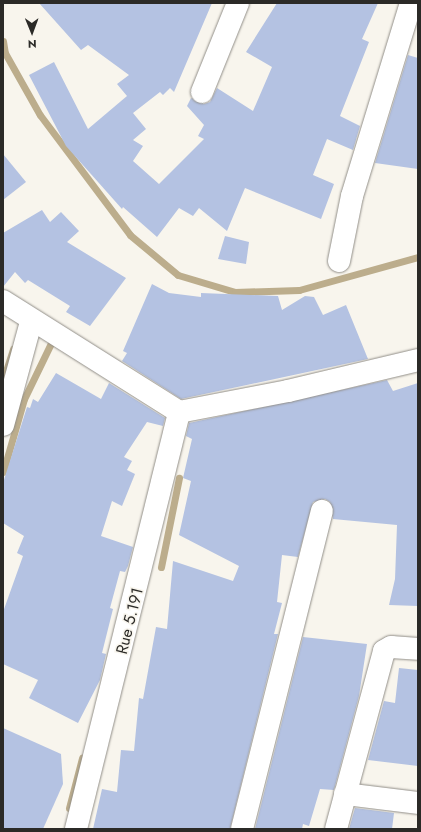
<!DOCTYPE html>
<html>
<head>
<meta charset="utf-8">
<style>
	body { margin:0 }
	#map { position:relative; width:421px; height:832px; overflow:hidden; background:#f8f5ed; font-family:Jost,sans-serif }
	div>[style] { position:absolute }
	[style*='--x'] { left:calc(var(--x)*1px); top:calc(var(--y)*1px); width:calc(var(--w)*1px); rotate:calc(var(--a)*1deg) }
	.stream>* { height:7px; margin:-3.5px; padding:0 3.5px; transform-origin:3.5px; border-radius:3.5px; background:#bcad8c }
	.building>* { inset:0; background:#b4c2e2 }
	.roads { filter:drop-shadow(0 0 1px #918e88) drop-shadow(0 0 1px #918e88) }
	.street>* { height:22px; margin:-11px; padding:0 11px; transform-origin:11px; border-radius:11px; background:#fff }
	span { translate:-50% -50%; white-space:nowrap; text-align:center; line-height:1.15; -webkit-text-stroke:3px #f8f5ed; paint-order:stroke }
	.street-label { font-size:16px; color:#2b2a27 }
	.frame { position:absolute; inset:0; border:4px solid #2b2a27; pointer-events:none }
	.north { position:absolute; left:12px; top:12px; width:40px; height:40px; -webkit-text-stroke:3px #f8f5ed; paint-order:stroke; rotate:179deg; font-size:11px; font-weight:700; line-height:16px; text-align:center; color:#2b2a27 }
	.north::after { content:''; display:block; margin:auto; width:14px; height:18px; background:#2b2a27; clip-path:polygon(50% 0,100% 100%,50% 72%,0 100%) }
</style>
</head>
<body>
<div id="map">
	<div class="stream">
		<div style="--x:3;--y:41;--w:12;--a:81"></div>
		<div style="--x:5;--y:53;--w:71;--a:60.6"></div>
		<div style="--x:40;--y:115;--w:150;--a:53.1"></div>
		<div style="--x:130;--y:235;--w:62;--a:39.8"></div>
		<div style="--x:178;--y:275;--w:59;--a:16.6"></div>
		<div style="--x:235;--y:292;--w:64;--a:-1.8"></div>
		<div style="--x:299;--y:290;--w:123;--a:-15.5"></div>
		<div style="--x:3;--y:380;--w:33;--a:-72"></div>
		<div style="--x:3;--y:472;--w:76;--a:-74"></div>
		<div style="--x:24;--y:399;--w:69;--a:-64.2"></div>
		<div style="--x:161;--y:567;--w:91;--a:-78.6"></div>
		<div style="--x:69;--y:808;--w:52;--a:-75.4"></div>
	</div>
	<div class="building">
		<div style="clip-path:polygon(39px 3px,212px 3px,174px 92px,170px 88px,163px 95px,160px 92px,133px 113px,146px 129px,133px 140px,143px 146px,133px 161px,159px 184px,204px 139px,198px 136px,204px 125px,187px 106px,191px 98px,204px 104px,210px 102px,217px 88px,253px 111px,272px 67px,246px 52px,277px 3px,378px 3px,362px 39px,369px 42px,340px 116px,360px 126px,353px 150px,327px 139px,313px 175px,334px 184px,321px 219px,245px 188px,227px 231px,199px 208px,193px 216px,179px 208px,157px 237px,123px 207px,122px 209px,66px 146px,29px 75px,54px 62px,88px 129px,127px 96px,117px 84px,129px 75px,88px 45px,81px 50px)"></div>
		<div style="clip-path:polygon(408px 55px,418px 58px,418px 169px,375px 163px)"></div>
		<div style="clip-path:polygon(3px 154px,26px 182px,3px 200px)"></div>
		<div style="clip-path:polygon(42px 210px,50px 222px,61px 212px,79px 231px,67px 242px,126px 278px,90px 326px,66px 312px,70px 306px,28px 280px,25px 283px,15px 272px,3px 287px,3px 233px)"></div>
		<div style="clip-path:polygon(225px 236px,249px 242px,246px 264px,218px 259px)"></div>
		<div style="clip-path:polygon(152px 284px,169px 293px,201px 297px,201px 293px,278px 296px,282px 310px,305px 296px,314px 297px,323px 315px,346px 305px,368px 359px,181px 399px,122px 361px,127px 353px,123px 351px)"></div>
		<div style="clip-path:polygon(56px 373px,101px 399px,109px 383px,165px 418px,163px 426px,147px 422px,124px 457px,132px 461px,127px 470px,135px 474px,122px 506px,112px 501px,101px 536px,133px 547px,128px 566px,125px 572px,120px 571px,110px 608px,113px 609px,102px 653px,106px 654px,100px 680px,78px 723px,29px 698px,38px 680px,3px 664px,3px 612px,23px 556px,17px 553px,24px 536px,3px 523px,3px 483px,27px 407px,30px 408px,33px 399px,38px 402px)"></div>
		<div style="clip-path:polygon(387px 380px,393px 391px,418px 383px,418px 606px,389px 605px,395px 579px,397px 525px,333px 519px,330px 502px,325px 499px,313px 502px,298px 557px,282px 555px,277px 602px,282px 603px,274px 634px,278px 634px,230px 829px,93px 829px,102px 789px,117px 792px,121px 750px,134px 751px,139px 698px,143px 699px,156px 627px,167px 629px,173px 561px,233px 581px,239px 566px,179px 535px,191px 481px,183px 478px,192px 439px,186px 436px,189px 423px)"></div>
		<div style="clip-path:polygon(303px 637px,367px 644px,359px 696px,334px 790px,320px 789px,309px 826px,303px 824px,302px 829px,255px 829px)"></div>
		<div style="clip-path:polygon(399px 668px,418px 670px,418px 766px,368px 760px,384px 701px,395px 703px)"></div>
		<div style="clip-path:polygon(3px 728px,61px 754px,63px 784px,43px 829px,3px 829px)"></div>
		<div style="clip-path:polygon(355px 808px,394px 813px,392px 829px,349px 829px)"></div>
	</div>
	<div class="roads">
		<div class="street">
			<div style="--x:202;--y:92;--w:96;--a:-68"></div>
			<div style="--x:339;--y:261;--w:66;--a:-78.7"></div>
			<div style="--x:352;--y:196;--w:202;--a:-73"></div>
			<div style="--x:3;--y:301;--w:208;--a:32.2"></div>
			<div style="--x:179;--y:412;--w:111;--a:-10.9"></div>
			<div style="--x:288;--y:391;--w:134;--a:-13.4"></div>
			<div style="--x:3;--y:425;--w:107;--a:-74.8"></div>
			<div style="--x:345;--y:794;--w:74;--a:7"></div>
			<div style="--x:76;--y:829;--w:430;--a:-76.1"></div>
			<div style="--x:242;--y:829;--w:328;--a:-75.9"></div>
			<div style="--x:336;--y:829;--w:184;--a:-74.9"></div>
			<div style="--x:384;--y:651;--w:8;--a:-30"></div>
			<div style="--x:391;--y:647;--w:27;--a:4"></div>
		</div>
	</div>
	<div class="street-label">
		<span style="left:130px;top:621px;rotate:-76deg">Rue 5.191</span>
	</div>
	<div class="frame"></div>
	<div class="north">N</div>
</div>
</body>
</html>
